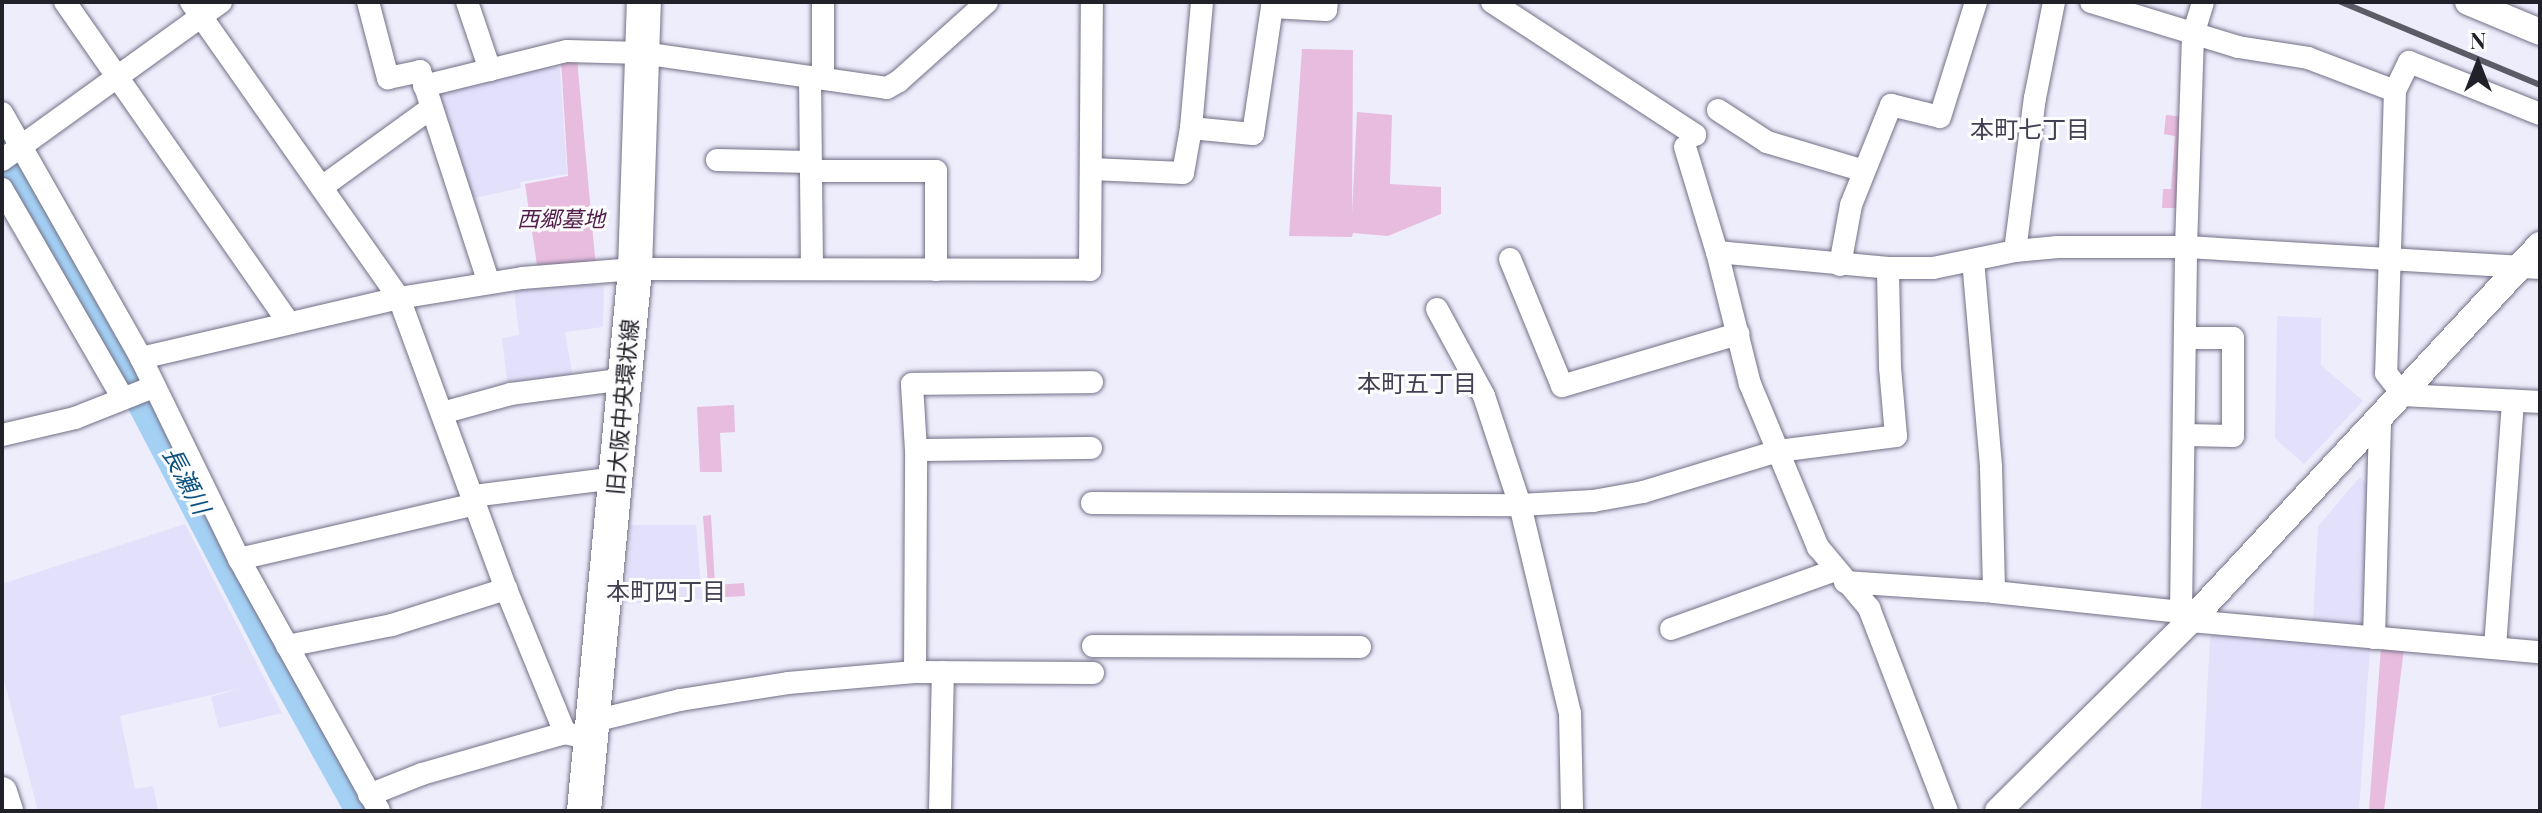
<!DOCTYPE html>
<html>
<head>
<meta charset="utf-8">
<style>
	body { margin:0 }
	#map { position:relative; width:2542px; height:813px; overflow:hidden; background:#eeedfc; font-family:"Playfair Display","Noto Sans JP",serif }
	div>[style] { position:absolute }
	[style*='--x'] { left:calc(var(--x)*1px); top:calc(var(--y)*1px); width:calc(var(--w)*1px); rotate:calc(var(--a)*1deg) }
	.built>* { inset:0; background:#e2e0fa }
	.green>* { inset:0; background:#e8bcde }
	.river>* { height:38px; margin:-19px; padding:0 19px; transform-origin:19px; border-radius:19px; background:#a4d0f4 }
	.roads { filter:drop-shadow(0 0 2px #727086) drop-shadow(0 0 2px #727086) }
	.minor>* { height:22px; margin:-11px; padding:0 11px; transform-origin:11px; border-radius:11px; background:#fff }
	.tertiary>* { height:26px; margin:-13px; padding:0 13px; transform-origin:13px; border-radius:13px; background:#fff }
	.secondary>* { height:30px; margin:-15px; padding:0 15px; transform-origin:15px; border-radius:15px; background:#fff }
	.primary>* { height:34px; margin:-17px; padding:0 17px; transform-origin:17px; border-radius:17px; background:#fff }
	.rail>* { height:6px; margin:-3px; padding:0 3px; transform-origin:3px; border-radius:3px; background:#5c5c66 }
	span { translate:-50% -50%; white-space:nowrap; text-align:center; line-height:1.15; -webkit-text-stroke:6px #fcfcfc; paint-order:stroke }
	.park-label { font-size:22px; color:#531e4b; font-style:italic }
	.street-label { font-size:22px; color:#212129 }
	.neighbourhood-label { font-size:24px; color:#424053 }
	.water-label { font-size:24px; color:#0b5280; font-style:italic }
	.frame { position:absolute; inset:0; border:4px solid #212129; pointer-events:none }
	.north { position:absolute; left:2438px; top:24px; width:80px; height:80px; -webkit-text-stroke:6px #fcfcfc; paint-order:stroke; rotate:0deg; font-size:22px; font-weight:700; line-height:32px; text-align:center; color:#212129 }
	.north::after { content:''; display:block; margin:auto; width:28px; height:36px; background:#212129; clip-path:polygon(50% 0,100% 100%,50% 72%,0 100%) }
</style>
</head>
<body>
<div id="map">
	<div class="built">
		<div style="clip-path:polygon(550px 67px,560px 69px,567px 174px,520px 182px,521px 188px,470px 199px,434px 101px,441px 90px)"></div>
		<div style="clip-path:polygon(581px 283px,604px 286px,603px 327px,565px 332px,573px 378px,508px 389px,502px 338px,519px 335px,514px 290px)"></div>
		<div style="clip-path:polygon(2277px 316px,2321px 318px,2321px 365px,2363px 401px,2304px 464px,2275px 438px)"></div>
		<div style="clip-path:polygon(2360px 477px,2373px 489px,2370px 618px,2361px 627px,2313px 622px,2318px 526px)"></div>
		<div style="clip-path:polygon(185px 524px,282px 713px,219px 728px,211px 697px,241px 688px,120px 716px,135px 789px,153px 786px,158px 811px,38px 811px,2px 672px,2px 584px)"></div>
		<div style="clip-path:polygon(631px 525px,696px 525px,702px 599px,625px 604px)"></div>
		<div style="clip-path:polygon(2220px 626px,2370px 645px,2359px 811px,2201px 811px,2210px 638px)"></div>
	</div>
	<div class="green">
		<div style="clip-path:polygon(1302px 49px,1353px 50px,1352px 214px,1357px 112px,1392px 115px,1390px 184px,1441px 187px,1441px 214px,1388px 236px,1353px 233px,1352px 237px,1289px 236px)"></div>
		<div style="clip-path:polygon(561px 59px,577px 59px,596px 268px,538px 272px,525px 184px,568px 176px)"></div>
		<div style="clip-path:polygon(2166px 115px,2184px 117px,2179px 208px,2162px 208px,2163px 189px,2171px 189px,2175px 136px,2164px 134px)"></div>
		<div style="clip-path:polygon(734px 405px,735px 432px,720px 433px,722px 472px,700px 472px,697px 407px)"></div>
		<div style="clip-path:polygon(711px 515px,715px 585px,744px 583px,745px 596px,709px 598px,703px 516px)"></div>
		<div style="clip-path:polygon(2381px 647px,2404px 648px,2384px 811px,2369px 811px)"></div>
	</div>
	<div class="river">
		<div style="--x:2;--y:154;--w:268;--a:59.7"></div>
		<div style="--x:137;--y:385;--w:321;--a:62.3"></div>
		<div style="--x:286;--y:669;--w:162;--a:60.9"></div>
	</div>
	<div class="roads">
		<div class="minor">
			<div style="--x:65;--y:2;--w:390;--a:55.1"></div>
			<div style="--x:191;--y:2;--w:362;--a:54.9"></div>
			<div style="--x:399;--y:298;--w:310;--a:69.8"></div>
			<div style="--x:506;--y:589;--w:156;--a:67.7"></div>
			<div style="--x:565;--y:733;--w:28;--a:13"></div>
			<div style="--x:368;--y:2;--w:79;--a:75.3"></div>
			<div style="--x:388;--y:78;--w:33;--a:-12"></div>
			<div style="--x:420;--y:71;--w:223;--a:72"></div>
			<div style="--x:467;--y:2;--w:72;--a:71.3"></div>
			<div style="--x:1492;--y:2;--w:243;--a:33.2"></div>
			<div style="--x:2091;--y:2;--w:154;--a:17"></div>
			<div style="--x:2238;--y:47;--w:71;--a:8.9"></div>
			<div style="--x:2308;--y:58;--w:93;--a:20.8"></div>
			<div style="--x:810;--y:77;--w:192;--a:89.4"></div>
			<div style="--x:823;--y:78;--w:76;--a:-90"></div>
			<div style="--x:424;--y:86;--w:147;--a:-13.8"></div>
			<div style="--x:567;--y:51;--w:75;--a:1.5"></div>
			<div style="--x:642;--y:53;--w:247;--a:8.1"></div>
			<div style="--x:887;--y:88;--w:14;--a:-30"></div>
			<div style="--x:899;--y:81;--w:118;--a:-41.9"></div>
			<div style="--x:1718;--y:110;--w:59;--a:33.1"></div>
			<div style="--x:1767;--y:142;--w:101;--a:16.6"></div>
			<div style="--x:2;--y:113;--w:282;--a:60.4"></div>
			<div style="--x:141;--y:358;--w:224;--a:64"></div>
			<div style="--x:239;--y:559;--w:288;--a:60.9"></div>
			<div style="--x:2540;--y:114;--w:141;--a:-158.3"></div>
			<div style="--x:2409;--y:62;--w:32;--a:116"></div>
			<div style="--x:2395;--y:91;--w:282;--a:91.8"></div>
			<div style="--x:2386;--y:373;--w:28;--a:52"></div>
			<div style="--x:2403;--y:395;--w:137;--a:2.9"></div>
			<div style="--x:1191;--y:128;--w:62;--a:5.5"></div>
			<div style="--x:1253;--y:134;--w:128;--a:-81.5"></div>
			<div style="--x:1272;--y:7;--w:54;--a:3.2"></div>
			<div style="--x:1326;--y:10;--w:8;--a:-83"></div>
			<div style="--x:1685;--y:147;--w:110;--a:73.1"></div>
			<div style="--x:1717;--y:252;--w:136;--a:76"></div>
			<div style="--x:1750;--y:384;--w:177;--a:67.4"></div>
			<div style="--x:1818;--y:547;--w:80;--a:50.1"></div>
			<div style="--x:1869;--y:608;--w:217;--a:69"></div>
			<div style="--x:2;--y:160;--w:270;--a:-35.8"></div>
			<div style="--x:717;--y:160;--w:94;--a:1.2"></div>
			<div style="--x:1091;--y:169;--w:92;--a:2.5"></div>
			<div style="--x:1183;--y:173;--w:46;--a:-79.9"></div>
			<div style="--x:1191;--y:128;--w:126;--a:-85"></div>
			<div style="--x:811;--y:171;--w:125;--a:0"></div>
			<div style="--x:936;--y:171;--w:99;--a:90"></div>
			<div style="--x:322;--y:187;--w:135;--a:-35.9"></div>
			<div style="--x:2;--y:189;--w:242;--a:60"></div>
			<div style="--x:2015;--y:251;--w:154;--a:-82.6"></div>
			<div style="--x:2035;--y:98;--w:98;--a:-78.8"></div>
			<div style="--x:1717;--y:252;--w:172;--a:5.3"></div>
			<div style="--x:1888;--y:268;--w:45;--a:0"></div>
			<div style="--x:1933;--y:268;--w:84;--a:-11.7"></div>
			<div style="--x:2015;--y:251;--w:43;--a:-5.3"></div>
			<div style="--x:2058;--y:247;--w:128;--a:0"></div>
			<div style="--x:2186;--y:247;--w:355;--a:3.4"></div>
			<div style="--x:1510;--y:259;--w:137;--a:67.7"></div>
			<div style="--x:1562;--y:386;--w:184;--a:-16.5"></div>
			<div style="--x:1973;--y:260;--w:208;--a:85"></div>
			<div style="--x:1991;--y:467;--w:125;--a:88.6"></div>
			<div style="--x:1840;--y:265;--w:61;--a:-79.6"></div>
			<div style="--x:1851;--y:205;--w:108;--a:-68.2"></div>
			<div style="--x:1891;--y:105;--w:50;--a:13.8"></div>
			<div style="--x:1940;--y:117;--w:121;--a:-72.6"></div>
			<div style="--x:1437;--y:309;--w:99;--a:61.6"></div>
			<div style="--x:1484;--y:396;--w:115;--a:71.7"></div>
			<div style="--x:1520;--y:505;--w:214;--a:76.5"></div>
			<div style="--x:1570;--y:713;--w:98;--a:88.8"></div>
			<div style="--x:2185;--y:338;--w:48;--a:0"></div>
			<div style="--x:2233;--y:338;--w:98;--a:90"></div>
			<div style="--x:2233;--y:436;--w:48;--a:-178.8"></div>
			<div style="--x:141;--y:358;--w:265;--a:-13.1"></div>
			<div style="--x:399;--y:298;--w:125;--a:-9.2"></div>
			<div style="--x:522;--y:278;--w:113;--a:-4.6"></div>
			<div style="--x:635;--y:269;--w:455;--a:0.1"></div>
			<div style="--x:1090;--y:270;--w:268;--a:-89.6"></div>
			<div style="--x:442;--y:413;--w:72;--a:-15.4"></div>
			<div style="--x:511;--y:394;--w:115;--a:-7.5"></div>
			<div style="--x:2;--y:435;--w:75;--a:-13.1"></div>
			<div style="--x:75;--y:418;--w:84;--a:-21.7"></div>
			<div style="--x:916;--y:450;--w:175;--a:-0.7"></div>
			<div style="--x:473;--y:496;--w:144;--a:-7.2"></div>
			<div style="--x:1092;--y:503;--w:428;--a:0.3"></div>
			<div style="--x:1520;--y:505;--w:73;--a:-3.1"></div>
			<div style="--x:1593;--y:501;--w:51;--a:-10.2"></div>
			<div style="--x:1643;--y:492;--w:141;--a:-16.9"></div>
			<div style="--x:1778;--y:451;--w:119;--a:-7.2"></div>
			<div style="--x:1896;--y:436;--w:69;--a:-95"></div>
			<div style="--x:1890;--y:367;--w:99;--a:-91.2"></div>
			<div style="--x:239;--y:559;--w:243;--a:-13.1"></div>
			<div style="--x:1845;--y:582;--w:149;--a:3.8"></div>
			<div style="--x:1994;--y:592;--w:188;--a:6.1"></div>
			<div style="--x:2181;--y:612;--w:13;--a:45"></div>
			<div style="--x:2190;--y:621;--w:351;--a:5.1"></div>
			<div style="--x:2181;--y:612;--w:365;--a:-89.2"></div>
			<div style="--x:2186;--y:247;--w:212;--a:-88.1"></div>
			<div style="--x:2193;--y:35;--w:34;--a:-73"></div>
			<div style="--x:1671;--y:629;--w:175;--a:-19.7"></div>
			<div style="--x:2374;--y:638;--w:217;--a:-88.4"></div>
			<div style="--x:287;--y:646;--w:107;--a:-11.3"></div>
			<div style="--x:392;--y:625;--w:120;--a:-17.5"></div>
			<div style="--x:1093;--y:646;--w:267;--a:0.2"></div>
			<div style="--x:2495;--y:647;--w:247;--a:-85.8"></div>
			<div style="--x:915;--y:672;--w:222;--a:-89.7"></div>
			<div style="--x:916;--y:450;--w:66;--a:-93.5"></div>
			<div style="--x:912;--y:384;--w:180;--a:-0.6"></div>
			<div style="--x:594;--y:721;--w:89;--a:-13.7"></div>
			<div style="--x:680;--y:700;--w:109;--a:-8.9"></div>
			<div style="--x:788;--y:683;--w:127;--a:-5"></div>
			<div style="--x:915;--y:672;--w:178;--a:0.3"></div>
			<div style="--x:369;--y:795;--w:57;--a:-21.6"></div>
			<div style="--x:422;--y:774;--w:149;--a:-16"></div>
			<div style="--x:940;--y:811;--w:139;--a:-88.8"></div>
		</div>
		<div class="tertiary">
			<div style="--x:2468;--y:2;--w:78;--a:22.6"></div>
			<div style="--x:1998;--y:811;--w:270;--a:-44.7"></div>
			<div style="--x:2190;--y:621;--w:514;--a:-47.05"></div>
		</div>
		<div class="secondary">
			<div style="--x:2;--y:792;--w:20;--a:72"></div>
		</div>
		<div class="primary">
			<div style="--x:584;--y:811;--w:544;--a:-84.62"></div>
			<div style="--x:635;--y:269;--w:267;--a:-88.1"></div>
		</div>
	</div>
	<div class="rail">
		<div style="--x:2341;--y:2;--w:216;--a:22.6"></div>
	</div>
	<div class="park-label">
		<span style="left:561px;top:219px">西郷墓地</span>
	</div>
	<div class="street-label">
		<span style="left:622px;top:407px;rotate:-85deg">旧大阪中央環状線</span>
	</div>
	<div class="neighbourhood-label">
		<span style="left:2030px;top:129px">本町七丁目</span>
		<span style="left:1417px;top:383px">本町五丁目</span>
		<span style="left:666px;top:591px">本町四丁目</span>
	</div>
	<div class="water-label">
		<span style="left:187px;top:480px;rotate:62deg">長瀬川</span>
	</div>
	<div class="frame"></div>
	<div class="north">N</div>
</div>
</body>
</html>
